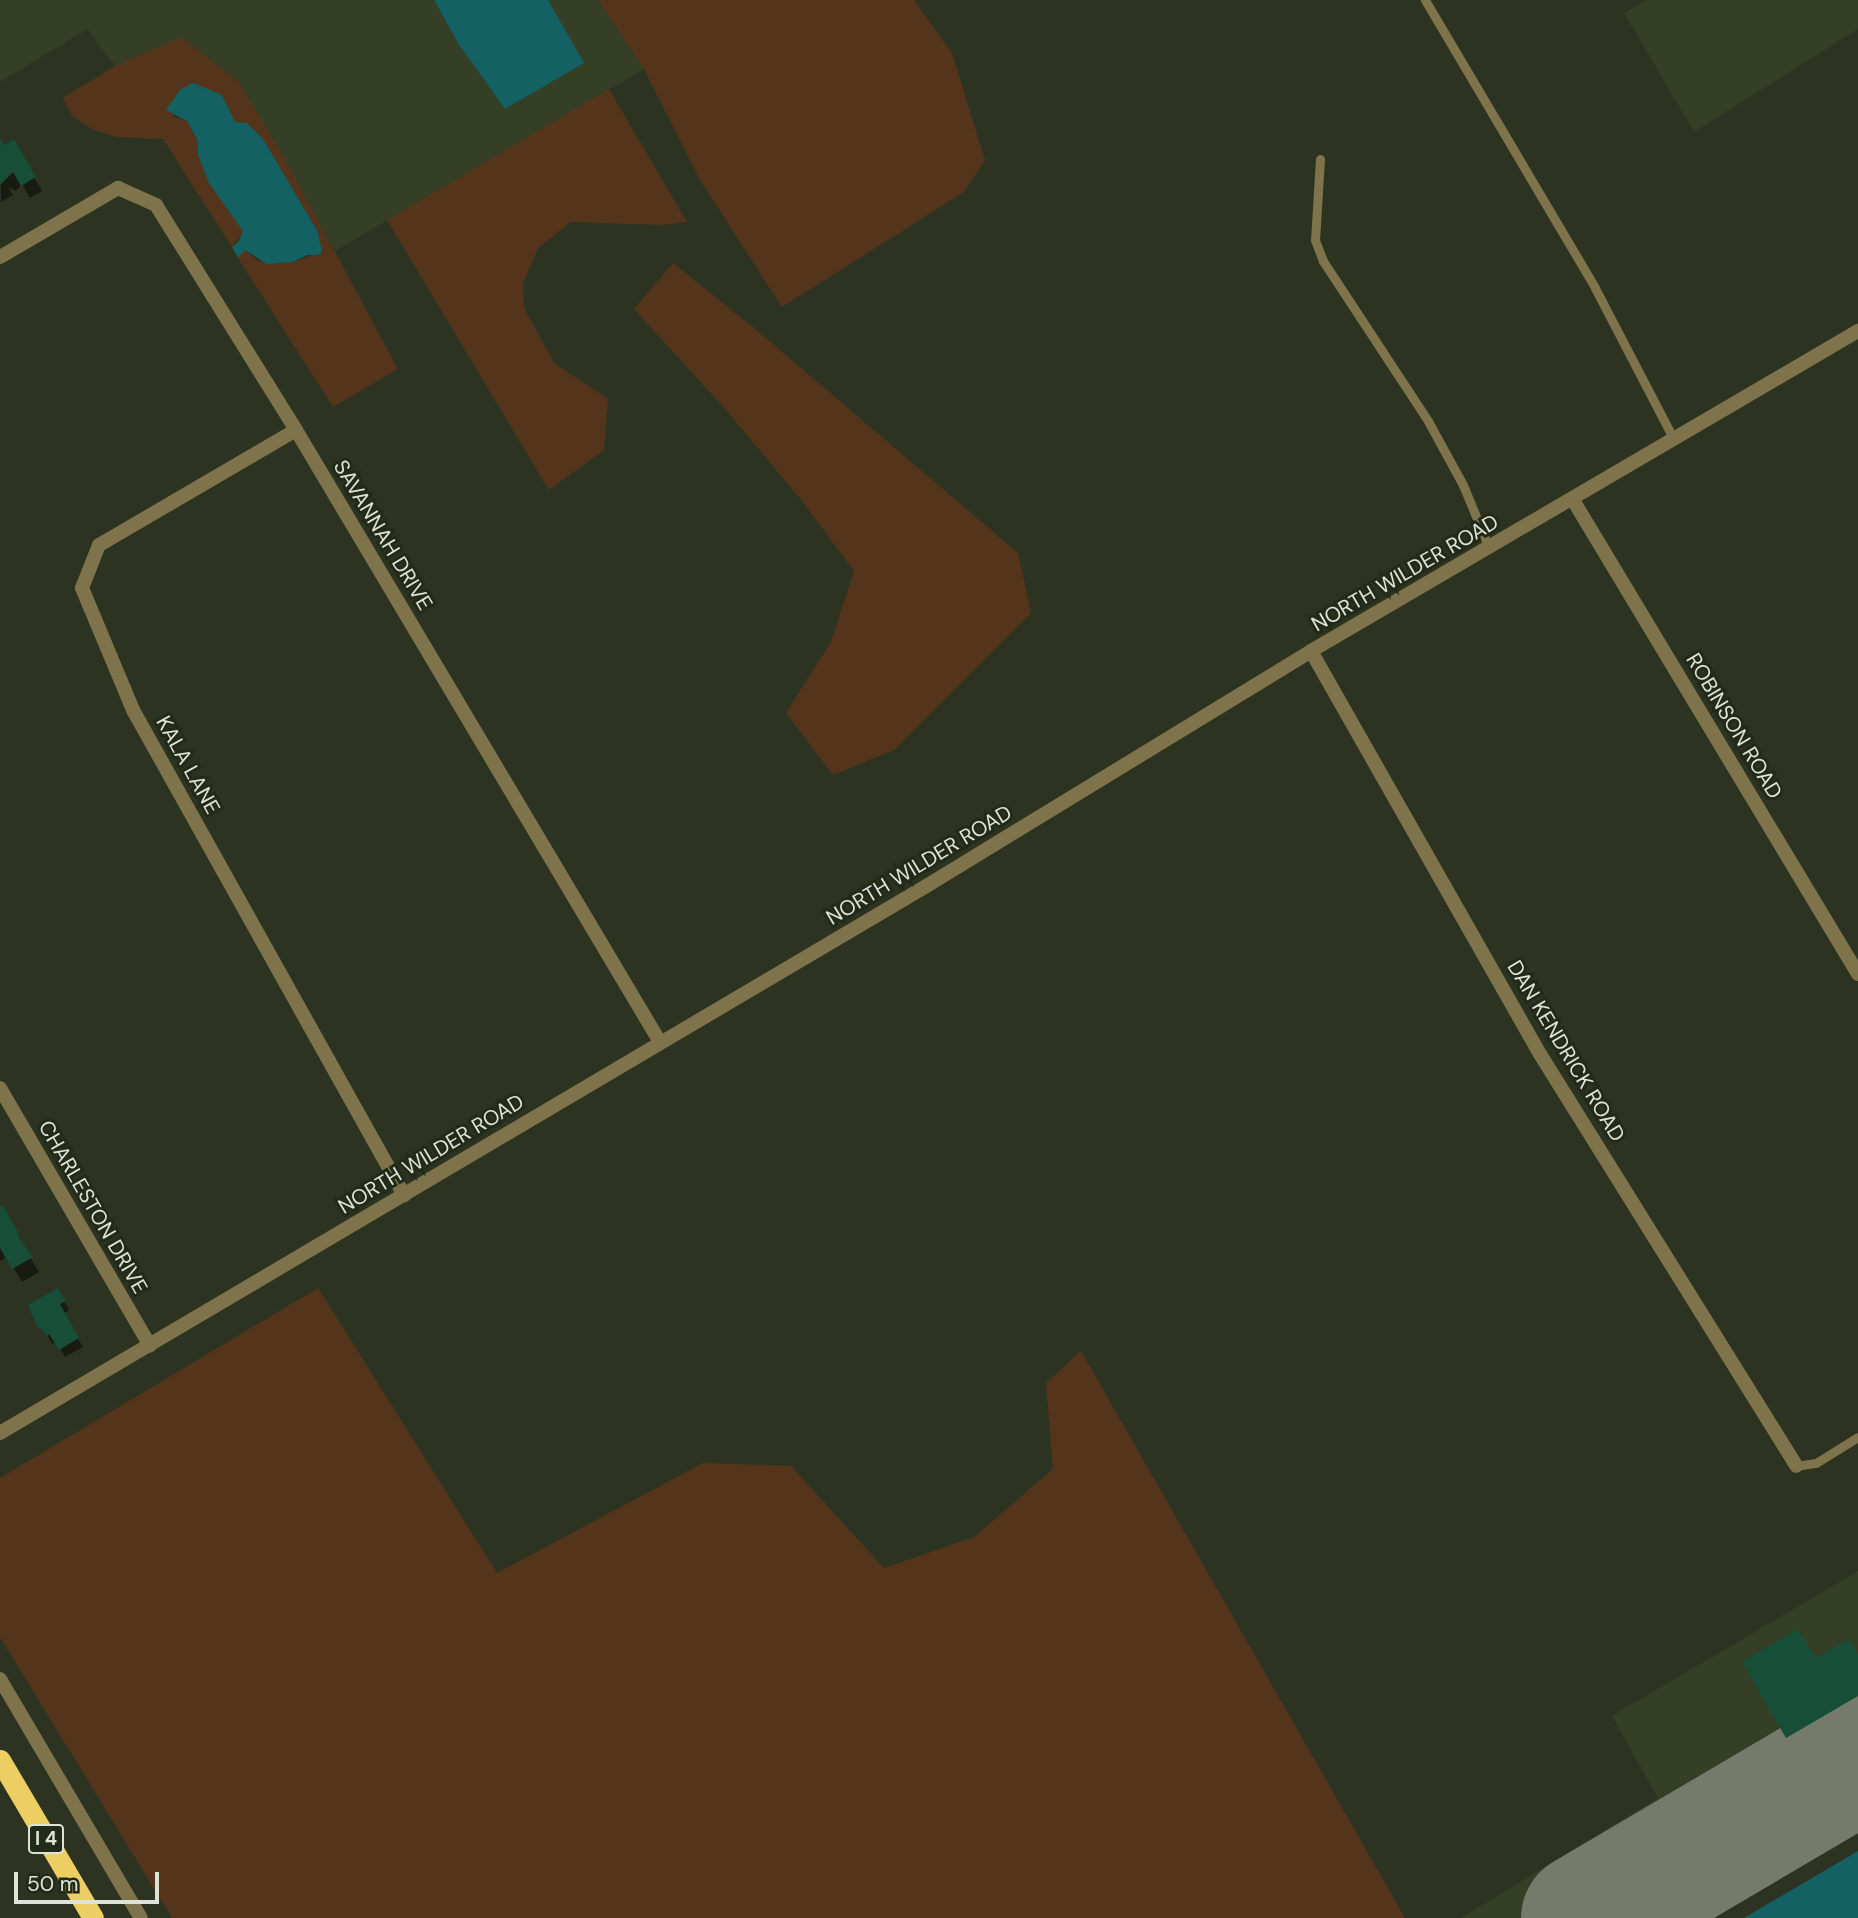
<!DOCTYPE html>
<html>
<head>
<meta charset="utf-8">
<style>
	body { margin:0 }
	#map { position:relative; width:1858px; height:1918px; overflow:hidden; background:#2c3421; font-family:"DM Sans",sans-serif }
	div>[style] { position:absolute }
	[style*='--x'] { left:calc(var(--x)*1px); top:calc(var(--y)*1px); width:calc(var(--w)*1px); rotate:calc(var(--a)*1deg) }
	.built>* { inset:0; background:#343f26 }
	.green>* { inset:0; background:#54351c }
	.water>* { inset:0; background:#146163 }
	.shadow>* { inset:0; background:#0007 }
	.runway>* { height:130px; margin:-65px; padding:0 65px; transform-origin:65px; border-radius:65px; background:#747b6b }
	.building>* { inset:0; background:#164e37 }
	.service>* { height:9px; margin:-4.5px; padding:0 4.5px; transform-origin:4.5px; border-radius:4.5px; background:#7f734b }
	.minor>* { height:14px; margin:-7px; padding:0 7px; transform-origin:7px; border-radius:7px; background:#7f734b }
	.tertiary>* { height:14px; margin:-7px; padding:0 7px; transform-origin:7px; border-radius:7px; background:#7f734b }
	.motorway>* { height:21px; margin:-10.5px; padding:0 10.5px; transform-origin:10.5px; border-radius:10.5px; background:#edce63 }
	span { translate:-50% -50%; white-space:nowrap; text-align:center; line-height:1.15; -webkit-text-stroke:6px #222a18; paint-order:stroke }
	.shield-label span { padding:2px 5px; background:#222a18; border:2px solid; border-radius:5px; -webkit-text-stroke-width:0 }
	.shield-label { font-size:19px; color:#dee3d8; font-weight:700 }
	.street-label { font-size:21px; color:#dee3d8 }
	.scale { position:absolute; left:14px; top:1872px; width:145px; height:32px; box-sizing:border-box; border:4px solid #dee3d8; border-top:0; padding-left:9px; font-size:21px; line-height:24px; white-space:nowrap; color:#dee3d8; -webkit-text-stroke:5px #222a18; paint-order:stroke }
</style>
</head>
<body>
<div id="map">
	<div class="built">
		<div style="clip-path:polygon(0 0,434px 0,458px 43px,506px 109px,583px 63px,548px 0,598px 0,644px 69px,335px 251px,239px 82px,181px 38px,115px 66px,87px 29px,0 82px)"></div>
		<div style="clip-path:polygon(1646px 0,1858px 0,1858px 29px,1694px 132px,1624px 13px)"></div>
		<div style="clip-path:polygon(1858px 1571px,1858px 1816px,1688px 1918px,1461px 1918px,1658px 1798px,1612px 1716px)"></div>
	</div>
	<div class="green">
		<div style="clip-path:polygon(598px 0,914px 0,952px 53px,985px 160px,964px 192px,782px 307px,700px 180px,644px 69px)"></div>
		<div style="clip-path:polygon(181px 37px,239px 82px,284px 157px,398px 369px,333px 407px,238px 258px,245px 250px,258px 261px,293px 262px,322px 252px,318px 232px,263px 139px,247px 123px,235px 122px,222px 95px,172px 116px,187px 121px,197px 139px,198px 155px,244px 231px,232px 247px,163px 139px,116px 137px,92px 129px,72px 116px,63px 98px,115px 66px)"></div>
		<div style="clip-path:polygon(609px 89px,687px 222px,661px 225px,571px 222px,538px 248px,523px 283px,524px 308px,555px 364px,608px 399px,604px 450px,549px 490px,387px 220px)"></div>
		<div style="clip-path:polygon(673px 263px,754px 328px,1018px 553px,1031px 613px,894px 750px,833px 775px,786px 713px,831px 642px,854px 571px,802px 501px,727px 411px,634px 309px)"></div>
		<div style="clip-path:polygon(318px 1288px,497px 1573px,703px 1463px,791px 1466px,884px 1568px,974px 1537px,1053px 1469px,1046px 1383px,1081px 1351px,1405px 1918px,172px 1918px,0 1637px,0 1478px)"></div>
	</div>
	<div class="water">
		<div style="clip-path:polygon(434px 0,548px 0,584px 63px,505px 109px,458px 43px)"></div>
		<div style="clip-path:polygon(193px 83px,222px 95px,235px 122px,247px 123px,263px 139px,318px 232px,322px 252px,318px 255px,307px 255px,293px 262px,267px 264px,245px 250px,238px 258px,232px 247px,239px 241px,243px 231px,209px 183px,198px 155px,197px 139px,187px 121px,166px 110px,180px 90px)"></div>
		<div style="clip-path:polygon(1858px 1851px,1858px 1918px,1744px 1918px)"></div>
	</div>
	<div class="shadow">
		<div style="clip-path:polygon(0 141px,3px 147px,13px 141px,42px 191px,30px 198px,22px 184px,16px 191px,8px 187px,13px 195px,1px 202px)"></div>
		<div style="clip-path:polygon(0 1209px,39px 1272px,22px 1282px,7px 1257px,0 1261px)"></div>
		<div style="clip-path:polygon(58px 1290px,69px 1310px,63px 1314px,83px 1347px,65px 1357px,56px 1341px,52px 1344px,47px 1334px,45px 1336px,30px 1306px)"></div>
		<div style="clip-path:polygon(1858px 1658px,1858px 1721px,1798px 1755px,1744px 1663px)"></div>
	</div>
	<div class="runway">
		<div style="--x:1586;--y:1918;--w:316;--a:-30.5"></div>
	</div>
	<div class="building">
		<div style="clip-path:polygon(0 138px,4px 145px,14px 139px,36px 177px,21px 186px,13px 172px,0 185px)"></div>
		<div style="clip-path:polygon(3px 1205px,19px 1234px,17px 1235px,33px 1257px,12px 1269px,0 1248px,0 1207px)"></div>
		<div style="clip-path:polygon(58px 1288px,66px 1301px,60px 1304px,79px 1338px,59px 1350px,49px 1334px,46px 1336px,40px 1327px,38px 1328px,28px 1305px)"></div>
		<div style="clip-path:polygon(1798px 1629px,1816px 1658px,1849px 1639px,1858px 1654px,1858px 1696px,1786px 1738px,1742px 1662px)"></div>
	</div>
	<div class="service">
		<div style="--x:1425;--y:0;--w:334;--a:59.4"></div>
		<div style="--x:1595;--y:288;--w:171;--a:62.5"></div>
		<div style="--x:1320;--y:159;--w:81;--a:93.5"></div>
		<div style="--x:1315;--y:240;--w:22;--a:69"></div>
		<div style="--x:1323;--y:261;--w:191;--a:56.7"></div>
		<div style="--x:1428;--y:421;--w:73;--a:61.3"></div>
		<div style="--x:1463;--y:485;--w:68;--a:67.6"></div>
		<div style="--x:1796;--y:1466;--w:20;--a:-9"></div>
		<div style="--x:1816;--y:1463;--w:49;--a:-31.8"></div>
	</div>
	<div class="minor">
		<div style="--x:0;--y:257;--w:137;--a:-30.3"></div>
		<div style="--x:118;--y:188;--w:42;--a:24.1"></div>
		<div style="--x:156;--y:205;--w:265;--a:58.1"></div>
		<div style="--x:296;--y:430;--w:712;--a:59.26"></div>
		<div style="--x:296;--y:430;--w:228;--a:149.7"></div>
		<div style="--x:99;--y:545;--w:46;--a:111.6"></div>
		<div style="--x:82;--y:588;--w:132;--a:67.3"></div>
		<div style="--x:133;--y:710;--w:556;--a:60.81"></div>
		<div style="--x:1573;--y:500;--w:553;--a:58.98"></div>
		<div style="--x:1311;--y:651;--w:464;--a:60.4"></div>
		<div style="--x:1540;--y:1054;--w:485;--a:58.1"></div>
		<div style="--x:0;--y:1088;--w:298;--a:59.8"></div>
	</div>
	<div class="tertiary">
		<div style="--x:0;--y:1433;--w:1078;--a:-30.56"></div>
		<div style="--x:928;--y:885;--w:449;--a:-31.4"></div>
		<div style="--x:1311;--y:651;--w:634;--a:-30.33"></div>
		<div style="--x:0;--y:1679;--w:277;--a:59.5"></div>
	</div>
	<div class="motorway">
		<div style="--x:0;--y:1760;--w:183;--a:59.5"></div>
	</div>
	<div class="shield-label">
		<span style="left:46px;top:1839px">I 4</span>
	</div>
	<div class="street-label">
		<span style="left:383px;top:535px;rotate:59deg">SAVANNAH DRIVE</span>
		<span style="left:1405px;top:573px;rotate:-30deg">NORTH WILDER ROAD</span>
		<span style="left:1734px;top:726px;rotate:59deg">ROBINSON ROAD</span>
		<span style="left:188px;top:765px;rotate:61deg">KALA LANE</span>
		<span style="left:919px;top:865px;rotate:-31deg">NORTH WILDER ROAD</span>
		<span style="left:1566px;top:1051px;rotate:59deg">DAN KENDRICK ROAD</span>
		<span style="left:431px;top:1154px;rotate:-31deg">NORTH WILDER ROAD</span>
		<span style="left:93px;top:1207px;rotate:60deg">CHARLESTON DRIVE</span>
	</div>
	<div class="scale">50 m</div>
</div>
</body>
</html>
